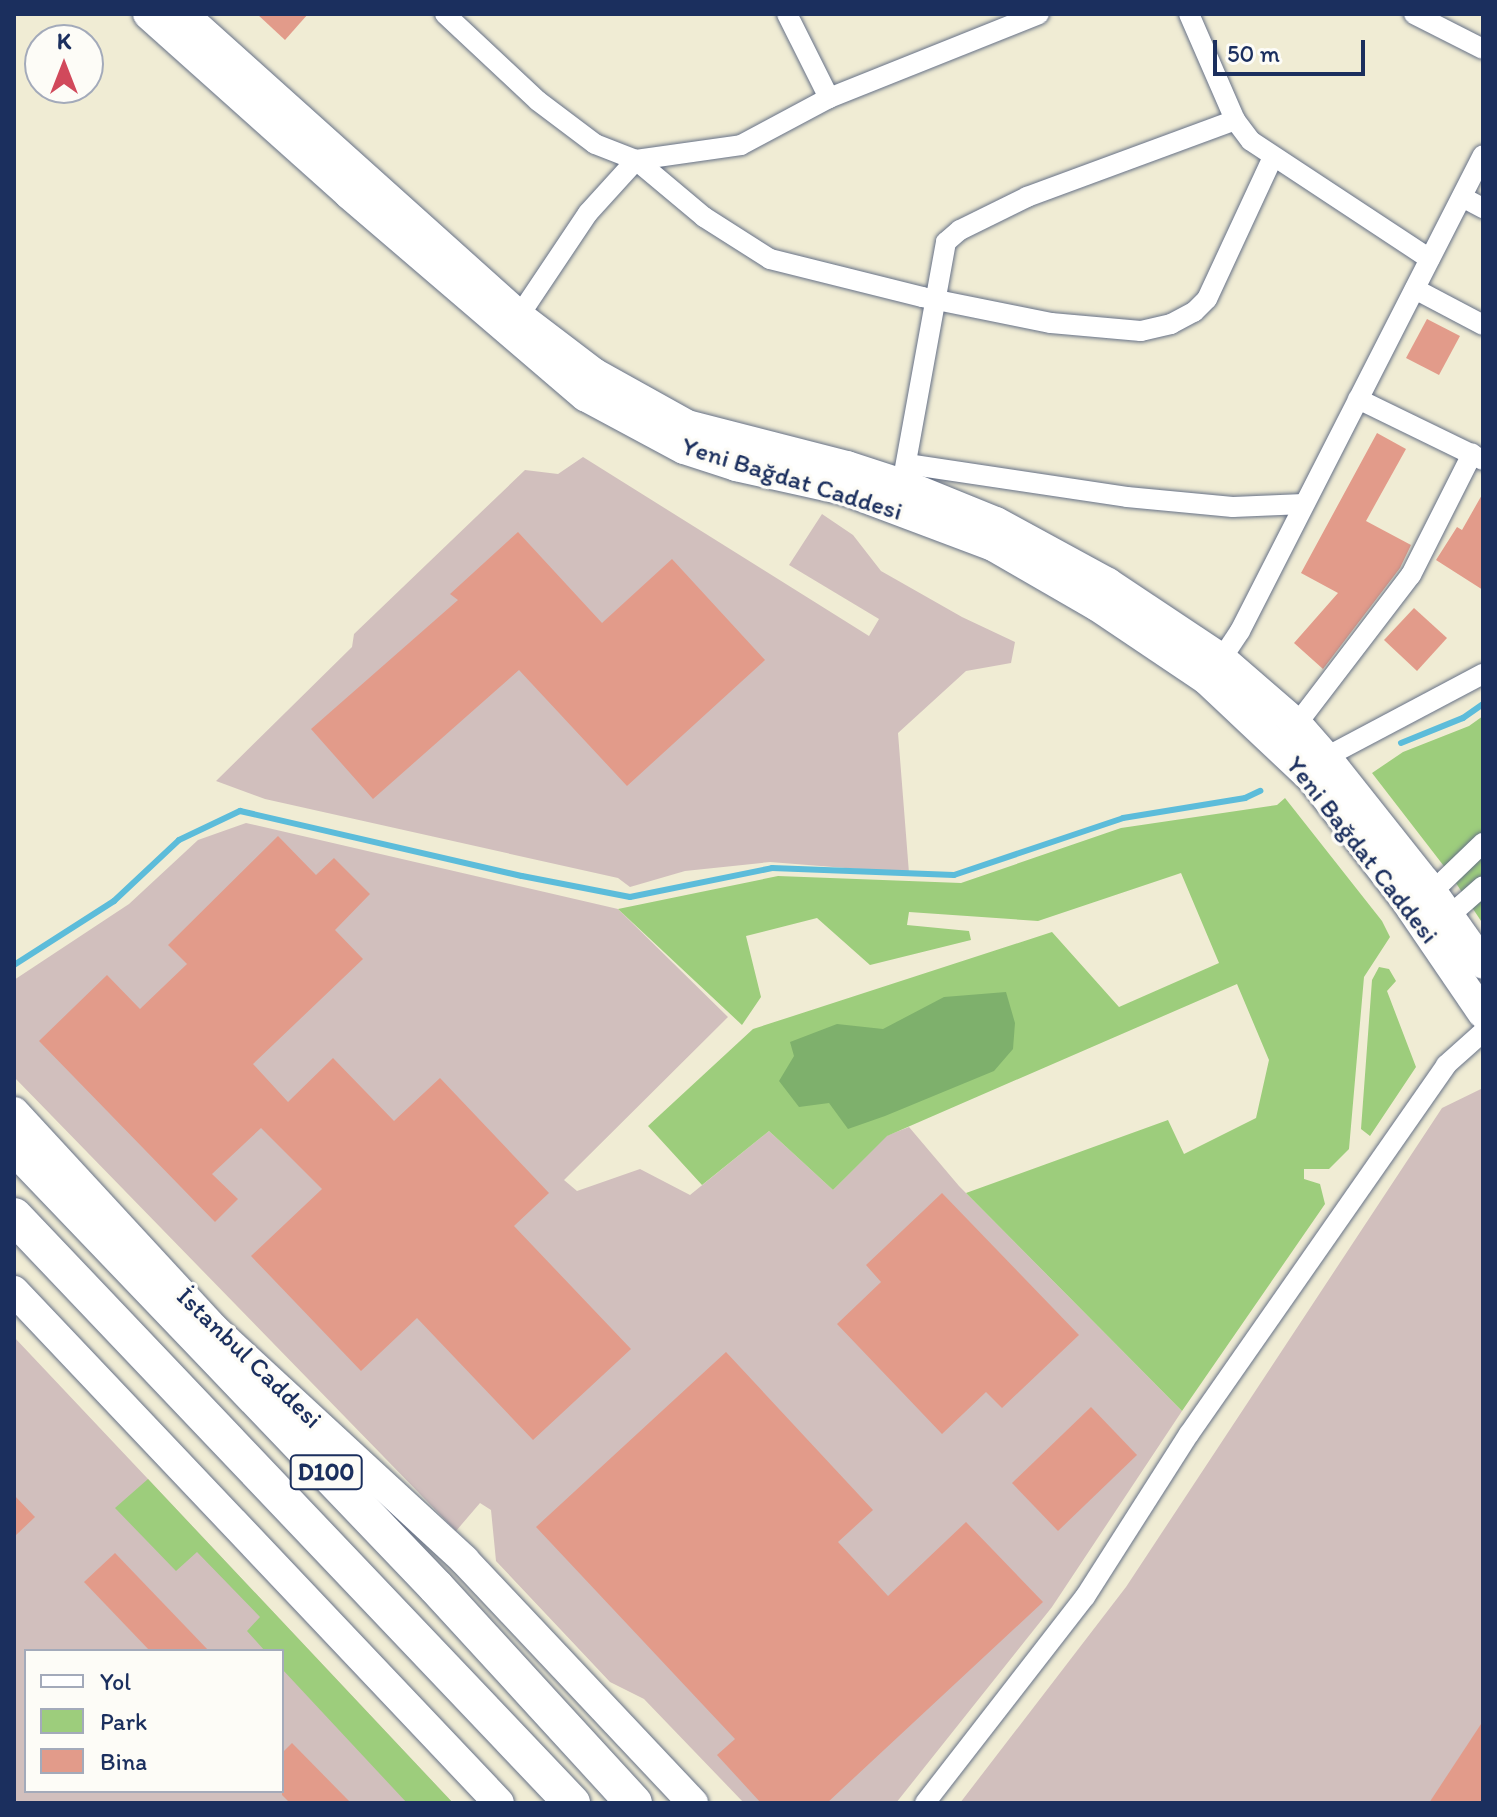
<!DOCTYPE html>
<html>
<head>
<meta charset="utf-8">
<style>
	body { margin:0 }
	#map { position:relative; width:1497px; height:1817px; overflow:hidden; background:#f0ecd4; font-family:Itim,sans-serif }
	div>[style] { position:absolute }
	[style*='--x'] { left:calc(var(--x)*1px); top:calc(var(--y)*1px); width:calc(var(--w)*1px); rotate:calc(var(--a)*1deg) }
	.industrial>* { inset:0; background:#d1bfbd }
	.green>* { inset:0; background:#9dcd7c }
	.forest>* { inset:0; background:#7eb06c }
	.stream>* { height:6px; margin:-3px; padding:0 3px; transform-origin:3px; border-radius:3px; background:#5cbcda }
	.building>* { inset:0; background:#e29b8a }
	.roads { filter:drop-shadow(0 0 2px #667187) drop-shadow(0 0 2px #667187) }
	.street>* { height:20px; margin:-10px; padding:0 10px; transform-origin:10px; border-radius:10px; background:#fff }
	.primary>* { height:30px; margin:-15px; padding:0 15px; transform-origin:15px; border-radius:15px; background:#fff }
	.highway>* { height:36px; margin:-18px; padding:0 18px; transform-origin:18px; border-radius:18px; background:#fff }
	span { translate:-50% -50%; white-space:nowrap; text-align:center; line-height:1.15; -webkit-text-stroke:7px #fdfcf7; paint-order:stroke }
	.shield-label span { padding:2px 6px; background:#fdfcf7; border:2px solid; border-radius:6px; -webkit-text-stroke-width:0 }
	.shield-label { font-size:24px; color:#1b2f5e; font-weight:700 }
	.street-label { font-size:26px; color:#1b2f5e }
	.frame { position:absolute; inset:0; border:16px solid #1b2f5e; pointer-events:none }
	.legend { position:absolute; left:24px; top:1649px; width:260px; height:144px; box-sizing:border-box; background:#fdfcf7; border:2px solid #a3aaba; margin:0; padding:10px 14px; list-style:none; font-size:24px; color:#1b2f5e }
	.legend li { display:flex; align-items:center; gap:16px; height:40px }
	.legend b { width:40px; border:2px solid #a3aaba }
	.north { position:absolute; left:24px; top:24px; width:80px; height:80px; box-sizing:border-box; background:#fdfcf7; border:2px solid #a3aaba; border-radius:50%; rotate:0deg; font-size:22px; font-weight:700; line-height:32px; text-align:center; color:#1b2f5e }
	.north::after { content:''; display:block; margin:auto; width:28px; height:36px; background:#d1495b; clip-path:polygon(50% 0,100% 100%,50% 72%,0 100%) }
	.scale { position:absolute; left:1213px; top:40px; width:152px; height:36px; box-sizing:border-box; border:4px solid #1b2f5e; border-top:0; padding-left:10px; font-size:24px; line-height:28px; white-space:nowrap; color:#1b2f5e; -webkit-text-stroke:6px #fdfcf7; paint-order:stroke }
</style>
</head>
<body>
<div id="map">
	<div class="industrial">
		<div style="clip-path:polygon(583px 457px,869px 636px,879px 619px,789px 565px,822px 514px,853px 535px,881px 571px,962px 617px,1015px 642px,1011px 663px,966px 671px,898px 733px,909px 873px,770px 862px,685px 871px,630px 887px,618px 878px,265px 799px,216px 781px,352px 647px,354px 634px,525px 470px,558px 474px)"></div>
		<div style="clip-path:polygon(246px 823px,618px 909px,728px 1017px,564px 1180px,577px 1191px,640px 1169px,690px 1195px,769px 1131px,833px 1190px,886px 1136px,909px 1127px,959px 1186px,1182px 1411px,1052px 1607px,896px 1803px,744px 1803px,644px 1699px,610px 1682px,496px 1561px,491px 1510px,480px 1503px,456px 1531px,14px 1077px,14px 980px,129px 904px,198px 840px)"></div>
		<div style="clip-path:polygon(1483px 1088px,1483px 1803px,960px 1803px,1126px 1587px,1442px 1108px)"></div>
		<div style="clip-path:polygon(evenodd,14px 1337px,148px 1479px,453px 1803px,14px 1803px,14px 1337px,26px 1651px,282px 1651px,282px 1791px,26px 1791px,26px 1651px)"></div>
	</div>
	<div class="green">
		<div style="clip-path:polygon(1483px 716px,1483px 924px,1450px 874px,1372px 773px,1403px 752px,1469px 726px)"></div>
		<div style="clip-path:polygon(1285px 798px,1382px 921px,1390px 937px,1364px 977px,1349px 1149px,1329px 1169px,1304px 1169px,1304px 1179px,1320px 1184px,1325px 1204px,1182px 1411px,966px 1193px,1168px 1120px,1184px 1154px,1256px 1118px,1269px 1060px,1237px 984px,887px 1136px,833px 1190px,769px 1131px,702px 1185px,648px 1126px,753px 1029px,1052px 932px,1119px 1007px,1219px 963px,1181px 873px,1038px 921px,909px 912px,907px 925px,969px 931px,971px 940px,870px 965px,817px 918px,746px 936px,761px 997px,742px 1025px,618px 909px,778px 876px,961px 883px,1121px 828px,1277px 805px)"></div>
		<div style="clip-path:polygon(1379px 967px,1389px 969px,1396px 981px,1387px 991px,1416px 1067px,1370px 1136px,1361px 1129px,1372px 980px)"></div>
		<div style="clip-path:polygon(148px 1479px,453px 1803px,407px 1803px,282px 1669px,282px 1651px,265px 1651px,247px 1631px,260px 1617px,197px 1552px,176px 1571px,115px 1508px)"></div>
	</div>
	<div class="forest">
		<div style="clip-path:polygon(1006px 992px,1015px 1023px,1013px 1049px,994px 1071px,885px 1116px,848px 1129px,829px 1103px,799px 1107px,779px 1081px,794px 1056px,790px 1042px,837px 1024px,883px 1029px,944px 997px)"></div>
	</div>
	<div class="stream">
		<div style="--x:1401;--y:743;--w:67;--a:-22"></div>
		<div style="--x:1463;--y:718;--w:24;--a:-35"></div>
		<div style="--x:14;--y:965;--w:119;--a:-32.6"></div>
		<div style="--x:114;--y:901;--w:89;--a:-43.2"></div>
		<div style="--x:179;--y:840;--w:68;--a:-25.4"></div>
		<div style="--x:240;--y:811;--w:289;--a:13"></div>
		<div style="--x:522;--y:876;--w:110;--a:11"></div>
		<div style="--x:630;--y:897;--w:145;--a:-11.5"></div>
		<div style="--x:772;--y:868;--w:182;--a:2.2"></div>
		<div style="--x:954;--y:875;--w:178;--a:-18.6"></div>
		<div style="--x:1123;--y:818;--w:124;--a:-9.3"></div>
		<div style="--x:1245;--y:798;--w:17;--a:-25"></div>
	</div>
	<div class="building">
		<div style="clip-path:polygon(257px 14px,308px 14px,285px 40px)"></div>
		<div style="clip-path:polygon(1427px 319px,1460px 336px,1439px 375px,1406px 358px)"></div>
		<div style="clip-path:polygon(1377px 433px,1406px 449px,1366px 521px,1411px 545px,1400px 568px,1323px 669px,1294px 643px,1338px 593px,1301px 573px)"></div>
		<div style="clip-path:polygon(1483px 493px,1483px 590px,1436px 560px,1457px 527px,1462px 530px)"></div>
		<div style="clip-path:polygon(518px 532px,602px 623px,672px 559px,765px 660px,627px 786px,519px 670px,373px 799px,311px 729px,458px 600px,450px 594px)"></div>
		<div style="clip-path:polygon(1414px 608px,1447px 638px,1417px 671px,1384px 640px)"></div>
		<div style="clip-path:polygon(278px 836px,316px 875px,334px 858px,370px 894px,335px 930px,363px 959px,253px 1064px,288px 1102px,333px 1058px,394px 1121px,440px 1078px,549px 1193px,514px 1226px,631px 1349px,533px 1440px,417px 1318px,361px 1371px,251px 1256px,322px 1189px,261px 1128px,212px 1174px,238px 1199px,215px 1222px,39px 1041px,107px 975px,140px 1009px,187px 964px,168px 945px)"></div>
		<div style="clip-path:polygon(942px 1193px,1079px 1335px,1002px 1408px,986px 1392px,942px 1434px,837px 1324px,881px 1282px,866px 1265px)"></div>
		<div style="clip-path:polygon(726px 1352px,873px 1510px,838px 1542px,888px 1596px,966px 1522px,1043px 1602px,827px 1803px,761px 1803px,717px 1755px,735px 1739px,536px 1527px)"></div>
		<div style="clip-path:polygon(1091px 1407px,1137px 1455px,1058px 1531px,1012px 1483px)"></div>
		<div style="clip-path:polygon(14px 1495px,35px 1517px,14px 1537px)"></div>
		<div style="clip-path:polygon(115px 1553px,209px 1651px,150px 1651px,84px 1582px)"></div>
		<div style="clip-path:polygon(1483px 1721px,1483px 1803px,1429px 1803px)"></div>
		<div style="clip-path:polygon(292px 1743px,351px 1803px,290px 1803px,282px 1795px,282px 1753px)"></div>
	</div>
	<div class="roads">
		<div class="street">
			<div style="--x:445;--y:14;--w:127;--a:43.1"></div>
			<div style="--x:538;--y:101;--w:71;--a:37"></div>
			<div style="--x:595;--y:144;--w:44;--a:21.3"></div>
			<div style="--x:636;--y:160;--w:89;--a:40"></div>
			<div style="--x:704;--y:217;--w:78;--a:32.5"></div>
			<div style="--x:770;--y:259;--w:157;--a:14"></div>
			<div style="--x:922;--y:297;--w:132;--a:11.4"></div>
			<div style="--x:1051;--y:323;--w:90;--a:5.1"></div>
			<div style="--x:1141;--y:331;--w:31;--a:-13"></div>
			<div style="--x:1171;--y:324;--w:26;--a:-28"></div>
			<div style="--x:1194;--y:312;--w:18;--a:-45"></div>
			<div style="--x:1207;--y:299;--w:157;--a:-65.1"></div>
			<div style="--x:787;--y:14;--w:94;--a:63.4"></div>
			<div style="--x:1189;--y:14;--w:116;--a:66.5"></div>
			<div style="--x:1235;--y:120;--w:26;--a:53"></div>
			<div style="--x:1251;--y:141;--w:214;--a:33.4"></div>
			<div style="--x:1414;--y:14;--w:77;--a:26.9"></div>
			<div style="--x:1462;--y:197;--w:24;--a:28"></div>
			<div style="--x:1415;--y:289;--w:77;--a:27.9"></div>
			<div style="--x:519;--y:316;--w:124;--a:-56.2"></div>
			<div style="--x:588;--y:213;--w:72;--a:-47.8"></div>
			<div style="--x:636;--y:160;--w:106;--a:-8.1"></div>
			<div style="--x:741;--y:145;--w:100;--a:-28.1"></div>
			<div style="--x:829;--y:98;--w:226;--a:-21.8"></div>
			<div style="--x:1358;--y:399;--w:139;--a:26"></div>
			<div style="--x:907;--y:464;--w:222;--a:8.5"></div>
			<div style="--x:1127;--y:497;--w:106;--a:5.4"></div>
			<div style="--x:1233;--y:507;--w:71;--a:-2.4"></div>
			<div style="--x:902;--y:484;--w:246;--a:-79.7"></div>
			<div style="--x:946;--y:242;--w:18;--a:-41"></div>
			<div style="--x:960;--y:230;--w:75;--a:-26.2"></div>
			<div style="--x:1027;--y:197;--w:222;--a:-20.3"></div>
			<div style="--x:1216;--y:667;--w:43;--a:-56.3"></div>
			<div style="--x:1240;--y:631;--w:534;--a:-62.96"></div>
			<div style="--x:1290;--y:733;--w:199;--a:-52.6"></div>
			<div style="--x:1411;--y:575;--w:136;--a:-63.2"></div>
			<div style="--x:1326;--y:757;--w:178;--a:-27.9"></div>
			<div style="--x:1432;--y:892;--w:71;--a:-43.9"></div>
			<div style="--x:1449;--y:916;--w:45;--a:-41.4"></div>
			<div style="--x:925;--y:1803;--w:261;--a:-52.2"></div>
			<div style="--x:1085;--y:1597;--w:193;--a:-57.5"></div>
			<div style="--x:1189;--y:1434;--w:450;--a:-55.1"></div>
			<div style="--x:1446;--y:1065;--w:50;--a:-41.7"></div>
		</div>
		<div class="primary">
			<div style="--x:148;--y:14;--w:270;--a:41.8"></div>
			<div style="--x:349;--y:194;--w:311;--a:40.6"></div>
			<div style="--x:585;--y:396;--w:112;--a:28.2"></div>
			<div style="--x:684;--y:449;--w:55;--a:18.1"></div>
			<div style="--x:736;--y:466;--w:111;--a:12.5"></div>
			<div style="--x:844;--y:490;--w:159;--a:20.6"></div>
			<div style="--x:993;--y:546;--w:120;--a:30"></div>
			<div style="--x:1097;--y:606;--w:133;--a:33.9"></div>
			<div style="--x:1207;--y:680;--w:144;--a:43.3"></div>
			<div style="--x:1312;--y:779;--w:150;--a:52.3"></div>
			<div style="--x:1404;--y:898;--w:140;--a:55.7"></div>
			<div style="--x:183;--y:14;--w:452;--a:41.9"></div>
			<div style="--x:519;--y:316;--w:94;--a:37.2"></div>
			<div style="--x:594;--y:373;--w:107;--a:29.2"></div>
			<div style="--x:687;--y:425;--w:165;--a:14.4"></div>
			<div style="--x:847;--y:466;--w:58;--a:18.1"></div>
			<div style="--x:902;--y:484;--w:101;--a:22"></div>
			<div style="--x:996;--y:522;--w:128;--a:28.6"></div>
			<div style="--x:1108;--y:583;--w:137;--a:33.7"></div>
			<div style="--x:1222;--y:659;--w:99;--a:40.9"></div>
			<div style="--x:1297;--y:724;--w:44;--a:48.7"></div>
			<div style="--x:1326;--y:757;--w:159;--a:51.6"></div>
			<div style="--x:1425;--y:882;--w:100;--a:54.7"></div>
			<div style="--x:14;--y:1112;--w:294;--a:47.3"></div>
			<div style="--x:213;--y:1328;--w:342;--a:42.7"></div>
			<div style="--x:464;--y:1560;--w:334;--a:46.7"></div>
			<div style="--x:14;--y:1291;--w:705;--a:46.55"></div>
		</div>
		<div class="highway">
			<div style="--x:14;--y:1146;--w:610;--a:46.26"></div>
			<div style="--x:436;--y:1587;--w:293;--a:47.5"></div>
			<div style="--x:14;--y:1216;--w:810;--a:46.45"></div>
		</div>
	</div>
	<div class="shield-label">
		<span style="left:326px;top:1472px">D100</span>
	</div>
	<div class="street-label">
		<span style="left:792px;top:479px;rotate:17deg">Yeni Bağdat Caddesi</span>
		<span style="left:1362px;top:850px;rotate:52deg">Yeni Bağdat Caddesi</span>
		<span style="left:249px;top:1358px;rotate:44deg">İstanbul Caddesi</span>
	</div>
	<div class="frame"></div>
	<ul class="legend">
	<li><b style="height:10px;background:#fff"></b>Yol</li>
	<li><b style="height:22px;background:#9dcd7c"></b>Park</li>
	<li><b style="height:22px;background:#e29b8a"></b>Bina</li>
	</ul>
	<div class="north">K</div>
	<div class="scale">50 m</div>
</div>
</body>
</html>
